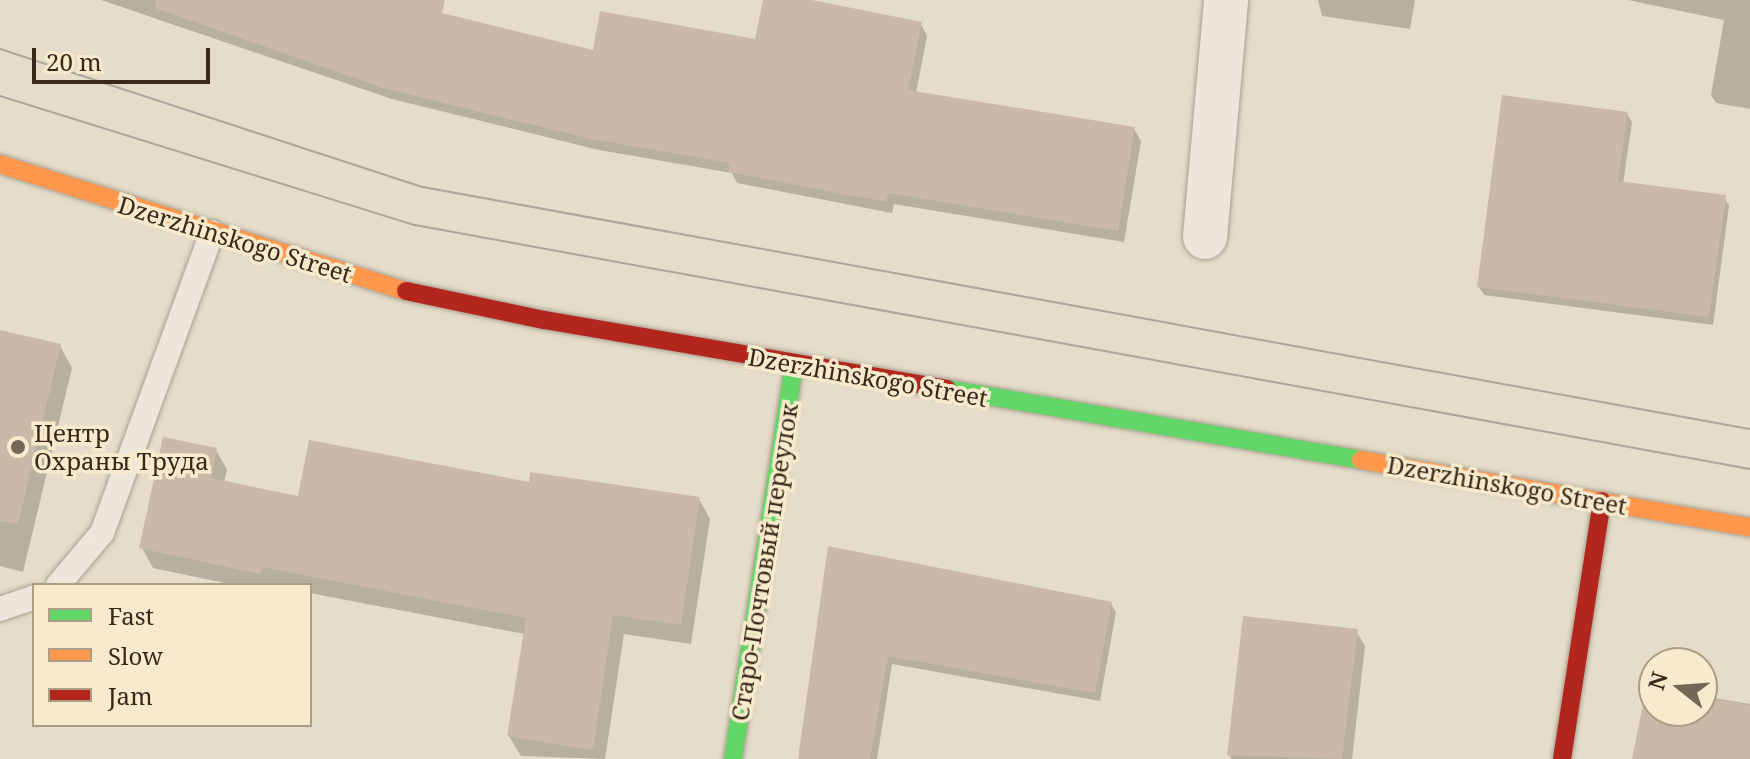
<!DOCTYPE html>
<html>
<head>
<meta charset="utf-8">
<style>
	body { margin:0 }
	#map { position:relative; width:1750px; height:759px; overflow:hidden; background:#e5dcc9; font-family:"Noto Serif",serif }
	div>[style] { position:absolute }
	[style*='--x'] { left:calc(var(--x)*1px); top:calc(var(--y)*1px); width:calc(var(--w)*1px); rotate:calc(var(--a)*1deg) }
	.shadow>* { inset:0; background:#0003 }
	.building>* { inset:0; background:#cab9a9 }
	.roads { filter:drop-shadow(0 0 2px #aaa193) drop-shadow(0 0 2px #aaa193) }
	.lane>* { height:24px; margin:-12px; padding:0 12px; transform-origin:12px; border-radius:12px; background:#ede7db }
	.street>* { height:44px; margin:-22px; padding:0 22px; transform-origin:22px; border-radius:22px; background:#ede7db }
	.fast>* { height:18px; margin:-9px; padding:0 9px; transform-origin:9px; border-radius:9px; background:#63d668 }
	.slow>* { height:18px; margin:-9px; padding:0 9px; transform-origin:9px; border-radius:9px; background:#ff974d }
	.jam>* { height:18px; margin:-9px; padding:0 9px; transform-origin:9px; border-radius:9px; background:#b3261e }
	.tram>* { height:2px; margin:-1px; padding:0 1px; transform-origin:1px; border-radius:1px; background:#aba69c }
	.dots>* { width:22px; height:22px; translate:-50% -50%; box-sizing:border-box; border:4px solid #f8ebcd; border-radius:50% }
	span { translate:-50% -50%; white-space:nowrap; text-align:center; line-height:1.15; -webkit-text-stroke:7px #f8ebcd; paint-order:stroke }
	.street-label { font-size:24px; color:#39281a }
	.poi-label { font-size:24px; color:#39281a }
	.left { translate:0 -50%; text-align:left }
	.legend { position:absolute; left:32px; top:583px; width:280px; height:144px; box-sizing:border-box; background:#f8ebcd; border:2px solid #ac9d85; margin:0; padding:10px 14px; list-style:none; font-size:24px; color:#39281a }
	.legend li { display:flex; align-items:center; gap:16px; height:40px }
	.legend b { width:40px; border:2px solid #ac9d85 }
	.north { position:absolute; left:1638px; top:647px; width:80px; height:80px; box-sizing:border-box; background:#f8ebcd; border:2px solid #ac9d85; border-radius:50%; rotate:287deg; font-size:22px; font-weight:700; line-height:32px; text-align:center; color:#39281a }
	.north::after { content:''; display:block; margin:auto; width:28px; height:36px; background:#756757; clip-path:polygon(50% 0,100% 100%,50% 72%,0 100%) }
	.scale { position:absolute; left:32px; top:48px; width:178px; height:36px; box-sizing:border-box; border:4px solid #39281a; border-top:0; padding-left:10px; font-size:24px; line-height:28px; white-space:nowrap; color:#39281a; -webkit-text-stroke:6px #f8ebcd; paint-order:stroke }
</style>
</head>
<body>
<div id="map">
	<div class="shadow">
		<div style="clip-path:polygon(101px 0,340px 0,595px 53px,757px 41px,765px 0,801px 0,921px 24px,927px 36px,916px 93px,1134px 129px,1141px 141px,1124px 242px,894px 204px,892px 213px,737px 183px,732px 173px,599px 150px,392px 99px)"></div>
		<div style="clip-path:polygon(1318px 0,1415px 0,1410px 29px,1322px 16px)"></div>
		<div style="clip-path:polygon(1628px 0,1750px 0,1750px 109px,1716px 103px,1711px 95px,1724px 20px)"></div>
		<div style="clip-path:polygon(1627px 114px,1632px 122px,1623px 184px,1724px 197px,1729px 206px,1713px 325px,1484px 295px,1479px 287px)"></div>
		<div style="clip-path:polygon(0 332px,60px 346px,72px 368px,23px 572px,0 566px)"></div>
		<div style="clip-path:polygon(215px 449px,227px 469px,224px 483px,300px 499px,530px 484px,699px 499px,710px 519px,691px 644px,624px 634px,605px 759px,521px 756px,509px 736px,525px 634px,310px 593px,310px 585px,234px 585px,153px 568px,142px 548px)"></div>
		<div style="clip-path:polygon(829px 549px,1111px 604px,1116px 612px,1100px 701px,892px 664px,877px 759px,800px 759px)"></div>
		<div style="clip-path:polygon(1356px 631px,1365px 646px,1352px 759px,1232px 759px,1229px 755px)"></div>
		<div style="clip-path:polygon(1654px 688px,1654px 711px,1702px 711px,1702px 696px,1750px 704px,1750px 759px,1634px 759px)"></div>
	</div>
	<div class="building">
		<div style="clip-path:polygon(156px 0,445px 0,442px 13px,593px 50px,600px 11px,755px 39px,763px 0,812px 0,922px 22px,908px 90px,1135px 127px,1118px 231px,888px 193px,886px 202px,728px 172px,730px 163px,591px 139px,383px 88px,155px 8px)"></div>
		<div style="clip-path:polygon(1502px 95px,1628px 112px,1618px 181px,1726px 195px,1709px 317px,1477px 287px)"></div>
		<div style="clip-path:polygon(0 330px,61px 344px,18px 524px,0 521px)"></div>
		<div style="clip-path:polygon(163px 437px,217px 448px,211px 478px,298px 496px,309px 440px,529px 482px,530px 472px,700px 497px,681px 625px,613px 615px,593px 750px,507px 736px,526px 618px,262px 567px,261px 574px,139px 548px)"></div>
		<div style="clip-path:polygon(828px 546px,1112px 602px,1095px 693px,888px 656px,870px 759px,798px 759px)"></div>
		<div style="clip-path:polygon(1243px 616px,1358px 629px,1342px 759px,1227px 755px)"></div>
		<div style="clip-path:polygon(1647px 685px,1654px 687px,1654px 711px,1702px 711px,1702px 697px,1750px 705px,1750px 759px,1632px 759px)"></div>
	</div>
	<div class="roads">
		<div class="lane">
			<div style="--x:58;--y:585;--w:68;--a:-49.8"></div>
			<div style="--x:102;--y:533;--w:320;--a:-69.9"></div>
			<div style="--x:0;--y:609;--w:36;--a:-19"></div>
		</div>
		<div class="street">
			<div style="--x:1205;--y:237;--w:238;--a:-84.9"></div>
		</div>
		<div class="fast">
			<div style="--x:947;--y:389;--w:420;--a:9.7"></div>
			<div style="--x:733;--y:759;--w:399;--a:-81.2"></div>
		</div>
		<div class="slow">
			<div style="--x:0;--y:164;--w:425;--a:17.4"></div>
			<div style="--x:1361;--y:460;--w:395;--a:9.8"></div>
		</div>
		<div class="jam">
			<div style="--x:406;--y:291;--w:141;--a:11.9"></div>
			<div style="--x:544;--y:320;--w:409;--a:9.7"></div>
			<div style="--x:1562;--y:759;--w:261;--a:-81.2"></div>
		</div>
	</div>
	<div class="tram">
		<div style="--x:0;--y:49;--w:445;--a:18.1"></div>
		<div style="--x:423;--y:187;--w:1349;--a:10.34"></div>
		<div style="--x:0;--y:96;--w:435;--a:17.3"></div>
		<div style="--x:415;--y:225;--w:1357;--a:10.36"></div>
	</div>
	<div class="dots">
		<div style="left:18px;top:447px;background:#756757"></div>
	</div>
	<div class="street-label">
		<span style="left:235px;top:239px;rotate:17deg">Dzerzhinskogo Street</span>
		<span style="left:868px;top:377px;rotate:10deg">Dzerzhinskogo Street</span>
		<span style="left:1507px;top:485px;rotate:10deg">Dzerzhinskogo Street</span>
		<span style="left:764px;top:562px;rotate:-81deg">Старо-Почтовый переулок</span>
	</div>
	<div class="poi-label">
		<span class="left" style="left:34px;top:447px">Центр<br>Охраны Труда</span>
	</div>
	<ul class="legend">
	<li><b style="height:10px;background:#63d668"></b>Fast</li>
	<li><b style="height:10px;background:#ff974d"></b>Slow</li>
	<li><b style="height:10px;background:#b3261e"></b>Jam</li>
	</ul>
	<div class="north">N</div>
	<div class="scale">20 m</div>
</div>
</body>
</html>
